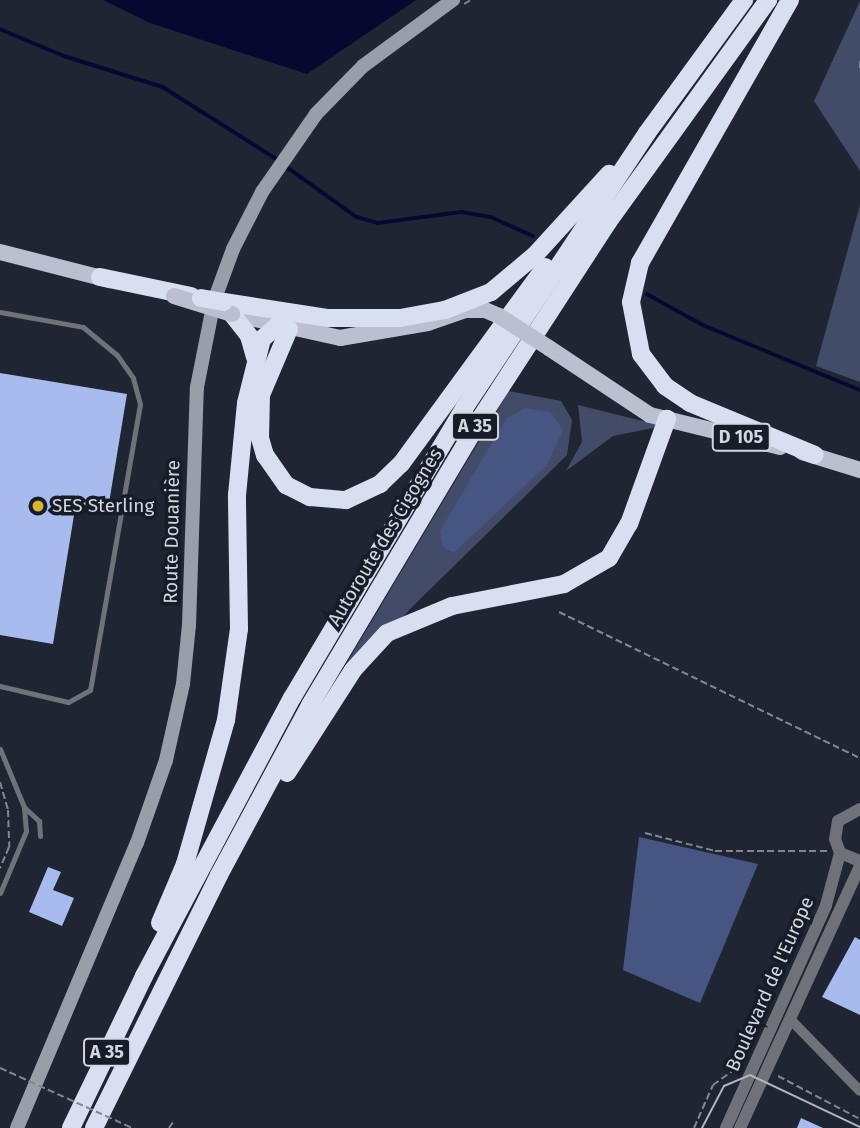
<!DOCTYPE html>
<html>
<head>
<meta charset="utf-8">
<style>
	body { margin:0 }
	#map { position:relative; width:860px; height:1128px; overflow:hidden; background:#202533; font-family:"Fira Sans",sans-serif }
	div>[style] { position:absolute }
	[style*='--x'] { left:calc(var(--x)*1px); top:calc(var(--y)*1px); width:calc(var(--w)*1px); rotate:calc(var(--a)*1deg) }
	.green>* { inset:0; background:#424c68 }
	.forest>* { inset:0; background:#465582 }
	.water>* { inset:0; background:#050930 }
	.stream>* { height:3.5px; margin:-1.75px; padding:0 1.75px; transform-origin:1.75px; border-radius:1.75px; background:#050930 }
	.building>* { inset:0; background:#a8bbee }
	.path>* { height:2px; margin-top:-1px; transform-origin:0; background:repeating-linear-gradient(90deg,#828691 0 7px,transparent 0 10.5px) }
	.service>* { height:5px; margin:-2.5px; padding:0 2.5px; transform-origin:2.5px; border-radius:2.5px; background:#70727a }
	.minor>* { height:10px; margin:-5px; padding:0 5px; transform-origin:5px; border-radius:5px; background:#70727a }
	.tertiary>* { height:12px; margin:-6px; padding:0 6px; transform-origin:6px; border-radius:6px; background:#70727a }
	.secondary>* { height:14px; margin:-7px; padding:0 7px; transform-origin:7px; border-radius:7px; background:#9a9eaa }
	.primary>* { height:16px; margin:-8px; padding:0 8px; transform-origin:8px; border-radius:8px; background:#bac0cf }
	.motorway>* { height:18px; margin:-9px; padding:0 9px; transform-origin:9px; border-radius:9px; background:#d8dff1 }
	.tram>* { height:2px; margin:-1px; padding:0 1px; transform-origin:1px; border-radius:1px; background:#b3b6c0 }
	.path-bridge>* { height:2px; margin-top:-1px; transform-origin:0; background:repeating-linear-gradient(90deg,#828691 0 7px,transparent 0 10.5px) }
	.primary-bridge>* { height:16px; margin:-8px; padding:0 8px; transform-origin:8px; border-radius:8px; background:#bac0cf }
	.motorway-bridge>* { height:18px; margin:-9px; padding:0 9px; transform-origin:9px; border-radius:9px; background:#d8dff1 }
	.dots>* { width:19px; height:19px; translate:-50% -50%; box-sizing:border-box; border:4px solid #171c29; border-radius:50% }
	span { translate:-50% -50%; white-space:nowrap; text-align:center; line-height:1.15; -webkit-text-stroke:7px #171c29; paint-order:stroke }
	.shield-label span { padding:2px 5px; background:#171c29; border:2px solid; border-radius:5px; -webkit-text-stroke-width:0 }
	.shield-label { font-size:18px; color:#d4d7e0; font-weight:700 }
	.poi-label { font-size:19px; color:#d4d7e0 }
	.left { translate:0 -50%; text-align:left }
	.street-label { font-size:19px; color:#d4d7e0 }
</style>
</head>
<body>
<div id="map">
	<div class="green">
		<div style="clip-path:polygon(860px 1px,860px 171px,814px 101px)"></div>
		<div style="clip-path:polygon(860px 205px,860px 382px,816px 366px)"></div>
		<div style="clip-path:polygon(509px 391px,561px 401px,572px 420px,567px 455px,410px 609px,318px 711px)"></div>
		<div style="clip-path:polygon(578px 405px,663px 426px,613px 436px,566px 471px,582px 442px)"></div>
	</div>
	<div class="forest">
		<div style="clip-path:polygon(525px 408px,551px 412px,563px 430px,547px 465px,454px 553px,443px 547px,440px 531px,506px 419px)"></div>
		<div style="clip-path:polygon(639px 837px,758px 864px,700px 1003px,623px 970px)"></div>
	</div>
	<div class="water">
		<div style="clip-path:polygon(103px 0,416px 0,307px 74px,150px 23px)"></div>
	</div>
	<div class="stream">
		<div style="--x:0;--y:29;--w:69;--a:22.9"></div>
		<div style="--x:64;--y:56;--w:104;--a:17.4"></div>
		<div style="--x:163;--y:87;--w:136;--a:32.4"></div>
		<div style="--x:284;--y:165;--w:90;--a:35.5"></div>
		<div style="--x:357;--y:217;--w:22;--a:16"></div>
		<div style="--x:378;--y:223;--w:85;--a:-7.5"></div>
		<div style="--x:462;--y:212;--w:29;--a:10"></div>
		<div style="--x:491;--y:217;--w:46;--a:24.3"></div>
		<div style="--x:647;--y:294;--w:64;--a:29"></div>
		<div style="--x:703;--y:325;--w:170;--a:22.5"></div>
	</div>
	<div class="building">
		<div style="clip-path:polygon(0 373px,127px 394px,108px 509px,76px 503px,53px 644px,0 635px)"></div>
		<div style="clip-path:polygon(48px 867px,61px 872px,53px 890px,74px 898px,62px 926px,29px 912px)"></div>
		<div style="clip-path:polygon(855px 937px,860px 940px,860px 1015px,822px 997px)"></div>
		<div style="clip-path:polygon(801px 1118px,823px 1128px,797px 1128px)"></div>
	</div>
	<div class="path">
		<div style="--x:464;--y:4;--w:8;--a:-30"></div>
		<div style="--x:860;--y:61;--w:9;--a:90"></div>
		<div style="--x:559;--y:612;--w:335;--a:25.9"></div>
		<div style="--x:0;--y:782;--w:29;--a:74"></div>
		<div style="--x:8;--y:810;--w:37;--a:88"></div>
		<div style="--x:9;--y:847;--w:23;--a:113"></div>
		<div style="--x:645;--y:833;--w:72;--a:14.4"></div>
		<div style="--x:715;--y:851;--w:112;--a:0"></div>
		<div style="--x:778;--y:1076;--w:93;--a:27.7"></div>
		<div style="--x:169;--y:1128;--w:7;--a:-56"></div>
		<div style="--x:694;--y:1128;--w:47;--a:-66.2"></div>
		<div style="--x:713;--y:1085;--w:32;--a:-36"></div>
	</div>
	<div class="service">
		<div style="--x:0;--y:312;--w:84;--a:10.2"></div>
		<div style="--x:83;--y:327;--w:44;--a:39.5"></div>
		<div style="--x:117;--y:355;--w:28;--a:55"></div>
		<div style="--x:133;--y:378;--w:27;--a:75"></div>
		<div style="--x:140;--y:404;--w:290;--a:99.9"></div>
		<div style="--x:90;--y:690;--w:25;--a:151"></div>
		<div style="--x:68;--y:702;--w:70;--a:-166.8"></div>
		<div style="--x:0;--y:749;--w:63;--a:67.5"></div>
		<div style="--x:24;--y:807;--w:21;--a:43"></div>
		<div style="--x:39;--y:821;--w:15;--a:86"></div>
		<div style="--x:0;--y:893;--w:67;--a:-67.2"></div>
		<div style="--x:26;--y:831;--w:24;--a:-95"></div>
	</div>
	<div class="minor">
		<div style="--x:790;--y:1019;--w:100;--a:45.8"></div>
	</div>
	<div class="tertiary">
		<div style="--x:860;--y:809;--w:25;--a:151"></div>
		<div style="--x:838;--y:821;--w:18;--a:99"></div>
		<div style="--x:835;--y:839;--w:15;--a:70"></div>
		<div style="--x:840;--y:853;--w:22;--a:22"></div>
		<div style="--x:726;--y:1128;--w:244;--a:-65.8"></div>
		<div style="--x:826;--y:905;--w:54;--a:-74.9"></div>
		<div style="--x:740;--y:1128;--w:288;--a:-65.4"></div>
	</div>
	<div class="secondary">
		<div style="--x:17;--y:1128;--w:309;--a:-67.2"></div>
		<div style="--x:137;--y:843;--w:88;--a:-70.7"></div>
		<div style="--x:166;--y:760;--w:78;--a:-77.4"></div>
		<div style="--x:183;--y:684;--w:59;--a:-84.2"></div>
		<div style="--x:189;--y:625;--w:238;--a:-88.1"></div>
		<div style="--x:197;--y:387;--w:88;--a:-78.8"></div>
		<div style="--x:214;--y:301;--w:55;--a:-69.9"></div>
		<div style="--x:233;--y:249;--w:64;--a:-63"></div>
		<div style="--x:262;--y:192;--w:95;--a:-55.3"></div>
		<div style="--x:316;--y:114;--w:67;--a:-45.6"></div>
		<div style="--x:363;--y:66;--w:112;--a:-36.3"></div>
	</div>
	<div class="primary">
		<div style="--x:0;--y:252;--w:114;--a:14.3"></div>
		<div style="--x:232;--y:314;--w:111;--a:12.5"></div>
		<div style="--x:340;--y:338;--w:89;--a:-9.7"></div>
		<div style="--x:428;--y:323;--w:39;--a:-19"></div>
		<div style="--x:465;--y:310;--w:20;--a:0"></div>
		<div style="--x:485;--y:310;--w:15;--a:23"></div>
		<div style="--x:549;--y:348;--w:121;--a:33.6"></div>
		<div style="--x:650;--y:415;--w:134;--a:13.8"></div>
		<div style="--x:802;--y:452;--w:61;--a:17.2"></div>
	</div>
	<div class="motorway">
		<div style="--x:790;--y:0;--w:303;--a:119.7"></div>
		<div style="--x:640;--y:263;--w:40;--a:103"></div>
		<div style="--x:631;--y:302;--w:53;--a:79.1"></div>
		<div style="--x:641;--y:354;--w:40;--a:53"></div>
		<div style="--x:665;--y:386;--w:30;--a:34"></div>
		<div style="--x:690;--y:403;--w:135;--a:22.6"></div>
		<div style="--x:100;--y:277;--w:93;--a:11.8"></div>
		<div style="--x:224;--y:302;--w:104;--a:8.8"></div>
		<div style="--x:327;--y:318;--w:73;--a:0"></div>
		<div style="--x:400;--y:318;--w:46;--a:-10.1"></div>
		<div style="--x:445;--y:310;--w:49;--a:-21.4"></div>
		<div style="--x:491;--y:292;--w:57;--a:-40.1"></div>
		<div style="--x:535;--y:255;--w:110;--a:-47.6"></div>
		<div style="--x:232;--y:314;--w:28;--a:52"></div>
		<div style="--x:249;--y:336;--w:22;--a:74"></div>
		<div style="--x:289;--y:329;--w:72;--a:113"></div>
		<div style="--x:261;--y:395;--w:43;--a:91.3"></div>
		<div style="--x:260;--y:438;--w:18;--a:74"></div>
		<div style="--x:265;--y:455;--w:37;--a:55"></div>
		<div style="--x:286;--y:485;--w:27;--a:27"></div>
		<div style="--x:310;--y:497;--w:36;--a:5"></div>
		<div style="--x:346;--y:500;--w:38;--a:-25"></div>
		<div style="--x:380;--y:484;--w:29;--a:-44"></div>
		<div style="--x:401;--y:464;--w:244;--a:-53.8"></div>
		<div style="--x:287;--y:773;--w:122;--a:-57.3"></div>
		<div style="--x:353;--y:670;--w:50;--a:-47.4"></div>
		<div style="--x:387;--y:633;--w:70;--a:-22.6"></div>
		<div style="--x:452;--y:606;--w:114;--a:-11.1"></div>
		<div style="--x:564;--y:584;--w:52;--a:-30"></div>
		<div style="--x:609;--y:558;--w:39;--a:-60"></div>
		<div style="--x:629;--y:524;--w:112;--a:-70.1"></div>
		<div style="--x:160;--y:923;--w:64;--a:-67"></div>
		<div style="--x:185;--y:864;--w:150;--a:-74.1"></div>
		<div style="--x:226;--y:720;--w:92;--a:-81.9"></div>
		<div style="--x:239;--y:629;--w:134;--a:-90.9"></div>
		<div style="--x:237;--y:495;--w:92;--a:-84.4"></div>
		<div style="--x:246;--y:403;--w:66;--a:-76"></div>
		<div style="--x:262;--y:339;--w:21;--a:-41"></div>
		<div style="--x:71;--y:1128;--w:169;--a:-64.3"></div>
		<div style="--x:144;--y:976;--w:315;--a:-62"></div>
		<div style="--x:292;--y:698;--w:339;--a:-59.3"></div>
		<div style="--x:465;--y:407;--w:329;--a:-56.4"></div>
		<div style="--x:647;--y:133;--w:165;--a:-53.9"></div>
		<div style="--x:94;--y:1128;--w:282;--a:-63.7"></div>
		<div style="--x:219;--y:875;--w:193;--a:-61.8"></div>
		<div style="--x:310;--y:705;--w:336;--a:-59.2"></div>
		<div style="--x:482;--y:416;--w:231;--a:-57"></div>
		<div style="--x:608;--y:222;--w:274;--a:-54.2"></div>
	</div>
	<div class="tram">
		<div style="--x:702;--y:1128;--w:47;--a:-62.4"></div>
		<div style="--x:724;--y:1086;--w:28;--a:-23"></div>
		<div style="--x:750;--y:1075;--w:122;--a:25.3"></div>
	</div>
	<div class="path-bridge">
		<div style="--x:0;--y:1068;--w:145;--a:24.4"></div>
	</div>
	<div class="primary-bridge">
		<div style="--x:174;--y:296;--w:61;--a:17.2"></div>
		<div style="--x:499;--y:316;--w:59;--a:32.6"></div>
	</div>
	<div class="motorway-bridge">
		<div style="--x:201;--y:298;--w:23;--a:10"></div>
	</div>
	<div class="dots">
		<div style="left:38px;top:506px;background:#dcb233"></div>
	</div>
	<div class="shield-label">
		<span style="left:475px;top:426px">A 35</span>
		<span style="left:741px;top:437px">D 105</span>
		<span style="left:107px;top:1052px">A 35</span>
	</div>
	<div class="poi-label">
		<span class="left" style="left:52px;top:506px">SES Sterling</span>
	</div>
	<div class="street-label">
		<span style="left:172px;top:532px;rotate:-89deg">Route Douanière</span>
		<span style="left:385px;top:537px;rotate:-59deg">Autoroute des Cigognes</span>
		<span style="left:770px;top:984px;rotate:-66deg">Boulevard de l'Europe</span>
	</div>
</div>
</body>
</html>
